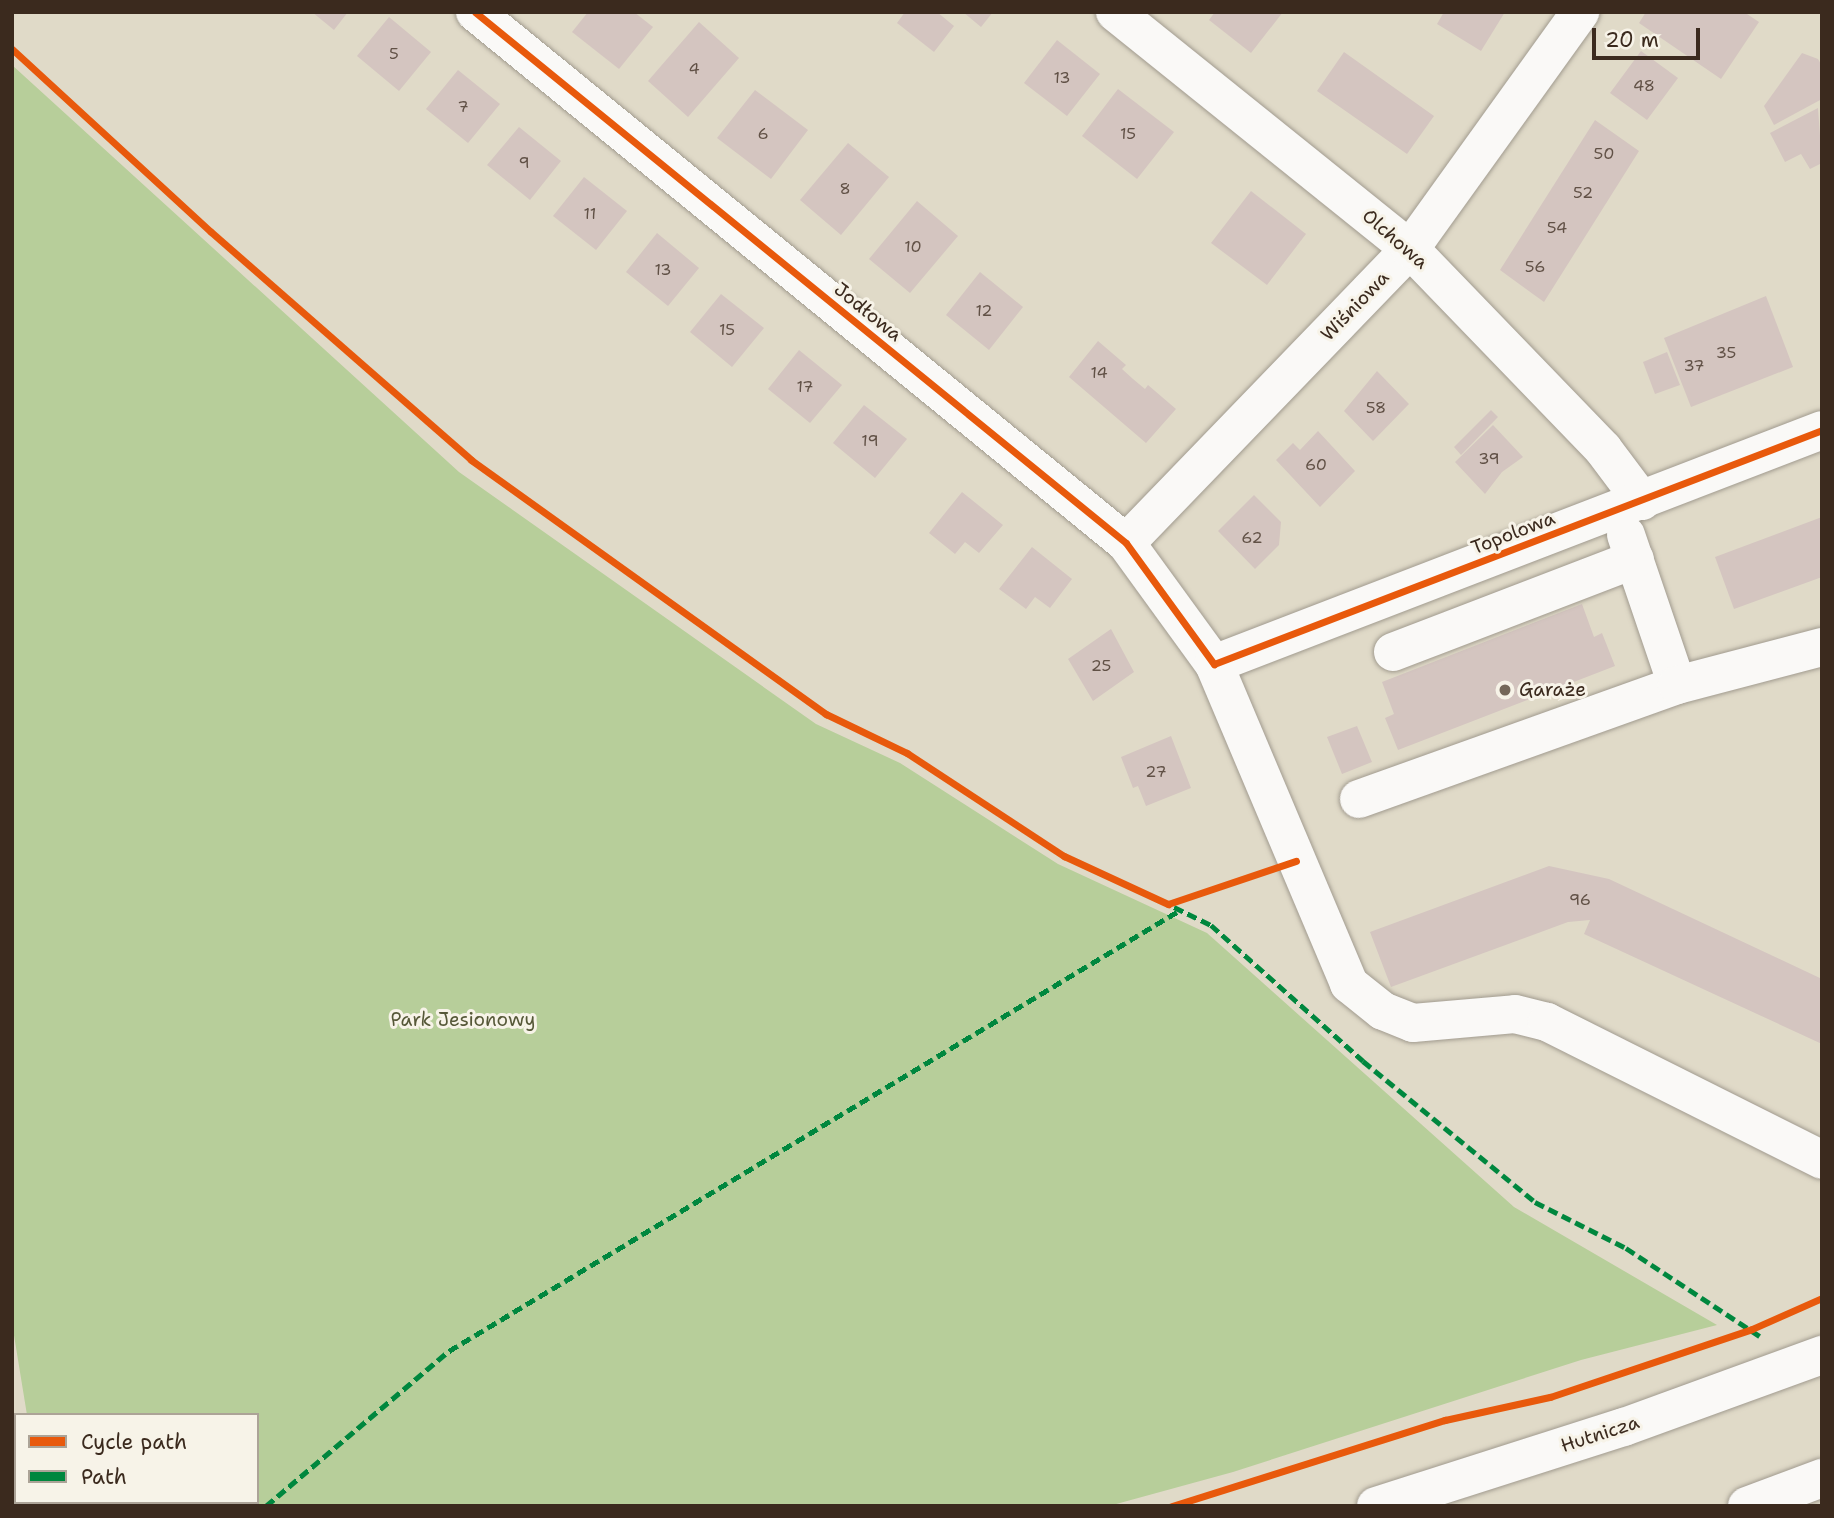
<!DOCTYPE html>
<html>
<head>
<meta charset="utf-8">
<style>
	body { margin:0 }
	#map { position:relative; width:1834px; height:1518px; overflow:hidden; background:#e0dac8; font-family:"Shantell Sans",sans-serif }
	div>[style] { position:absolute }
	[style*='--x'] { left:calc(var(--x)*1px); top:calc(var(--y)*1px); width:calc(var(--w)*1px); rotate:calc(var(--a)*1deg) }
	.green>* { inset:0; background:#b7ce9a }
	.building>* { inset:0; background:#d4c5c0 }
	.roads { filter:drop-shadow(0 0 2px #a19b8f) drop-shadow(0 0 2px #a19b8f) }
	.minor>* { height:38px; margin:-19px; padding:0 19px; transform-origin:19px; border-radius:19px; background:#faf9f7 }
	.major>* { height:38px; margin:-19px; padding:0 19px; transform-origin:19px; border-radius:19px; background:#faf9f7 }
	.quiet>* { height:5px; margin-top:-2.5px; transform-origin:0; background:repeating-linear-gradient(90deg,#00873e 0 10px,transparent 0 15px) }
	.cycleway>* { height:7px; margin:-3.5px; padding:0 3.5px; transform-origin:3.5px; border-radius:3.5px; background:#e8590c }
	.dots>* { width:19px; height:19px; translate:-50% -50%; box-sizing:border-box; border:4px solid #f7f3e8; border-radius:50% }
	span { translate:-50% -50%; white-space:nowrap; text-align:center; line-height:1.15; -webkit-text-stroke:6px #f7f3e8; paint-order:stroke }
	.number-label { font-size:16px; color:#615146 }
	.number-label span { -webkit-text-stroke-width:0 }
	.street-label { font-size:19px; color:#3b2a1e }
	.poi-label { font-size:19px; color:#3b2a1e }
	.left { translate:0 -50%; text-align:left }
	.park-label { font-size:19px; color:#565838 }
	.frame { position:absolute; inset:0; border:14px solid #3b2a1e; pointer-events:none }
	.legend { position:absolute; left:14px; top:1413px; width:245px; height:91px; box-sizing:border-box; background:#f7f3e8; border:2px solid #aca397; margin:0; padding:9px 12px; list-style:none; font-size:21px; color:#3b2a1e }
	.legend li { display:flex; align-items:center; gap:14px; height:35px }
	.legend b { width:35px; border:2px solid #aca397 }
	.scale { position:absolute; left:1592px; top:28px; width:108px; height:32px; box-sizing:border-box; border:4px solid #3b2a1e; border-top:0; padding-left:9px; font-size:21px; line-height:24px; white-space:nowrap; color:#3b2a1e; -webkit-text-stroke:5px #f7f3e8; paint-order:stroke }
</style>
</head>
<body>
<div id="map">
	<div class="green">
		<div style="clip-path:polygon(12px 65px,459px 472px,816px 724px,900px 763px,1058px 864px,1207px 933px,1514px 1207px,1717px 1325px,1581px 1360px,1233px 1472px,1109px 1506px,41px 1506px,41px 1502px,257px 1502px,257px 1415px,27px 1415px,12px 1323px)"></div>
	</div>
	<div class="building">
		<div style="clip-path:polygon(312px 12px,348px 12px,334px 30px)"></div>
		<div style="clip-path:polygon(588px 12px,634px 12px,653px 27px,619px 69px,572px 32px)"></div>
		<div style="clip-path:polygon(905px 12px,937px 12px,954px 26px,934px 52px,897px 23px)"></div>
		<div style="clip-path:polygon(963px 12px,993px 12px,981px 27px)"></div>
		<div style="clip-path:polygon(1215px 12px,1283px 12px,1251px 53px,1209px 20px)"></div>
		<div style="clip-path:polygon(1444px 12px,1505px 12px,1481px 51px,1437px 24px)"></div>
		<div style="clip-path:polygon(1646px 12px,1744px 12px,1759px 22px,1721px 79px,1639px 23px)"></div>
		<div style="clip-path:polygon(389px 17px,431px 52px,399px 91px,357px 56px)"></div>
		<div style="clip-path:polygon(699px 22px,739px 58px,688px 117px,648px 81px)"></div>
		<div style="clip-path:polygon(1057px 40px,1100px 74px,1067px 116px,1024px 83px)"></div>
		<div style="clip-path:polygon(1641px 51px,1678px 78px,1647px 120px,1610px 93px)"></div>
		<div style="clip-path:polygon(1344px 52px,1434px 116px,1407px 154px,1317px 91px)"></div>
		<div style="clip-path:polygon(1802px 53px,1818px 59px,1822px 66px,1822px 99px,1774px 125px,1764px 106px)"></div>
		<div style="clip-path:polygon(458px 70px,500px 104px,468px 143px,426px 109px)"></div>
		<div style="clip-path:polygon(1118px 89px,1174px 132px,1137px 179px,1082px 136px)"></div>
		<div style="clip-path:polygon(755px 90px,808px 130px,771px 179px,717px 138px)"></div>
		<div style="clip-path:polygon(1818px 108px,1822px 163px,1810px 169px,1801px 154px,1785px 162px,1770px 133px)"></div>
		<div style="clip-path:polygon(1595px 120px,1639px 151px,1544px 302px,1500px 270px)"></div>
		<div style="clip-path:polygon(519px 127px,561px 161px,530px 200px,487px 165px)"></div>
		<div style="clip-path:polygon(848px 143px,889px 177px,841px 235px,800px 200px)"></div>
		<div style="clip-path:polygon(584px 177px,627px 211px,596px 250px,553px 216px)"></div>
		<div style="clip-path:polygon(1251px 191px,1306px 234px,1267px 285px,1211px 243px)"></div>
		<div style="clip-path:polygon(917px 201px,958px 236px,910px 293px,869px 259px)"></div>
		<div style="clip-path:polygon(657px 233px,699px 268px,668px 306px,626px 272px)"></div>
		<div style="clip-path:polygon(980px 272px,1023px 307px,989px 350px,946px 315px)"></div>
		<div style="clip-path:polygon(721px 294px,764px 328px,732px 367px,690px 332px)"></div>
		<div style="clip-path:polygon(1766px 296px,1793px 367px,1691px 407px,1664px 338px)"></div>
		<div style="clip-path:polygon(1098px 341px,1126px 365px,1122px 369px,1133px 379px,1145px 389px,1148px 385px,1176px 409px,1146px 443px,1069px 377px)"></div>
		<div style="clip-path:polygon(799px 350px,842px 385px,810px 423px,768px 389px)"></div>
		<div style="clip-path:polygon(1667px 352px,1680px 385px,1655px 394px,1643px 362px)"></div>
		<div style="clip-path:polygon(1377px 371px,1409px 404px,1373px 441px,1344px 411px)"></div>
		<div style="clip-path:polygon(864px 405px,907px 439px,875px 478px,833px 443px)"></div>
		<div style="clip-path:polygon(1491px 410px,1498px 417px,1461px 455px,1454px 447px)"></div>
		<div style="clip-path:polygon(1493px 425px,1523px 457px,1502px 472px,1485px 494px,1455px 462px)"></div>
		<div style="clip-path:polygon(1318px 431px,1355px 471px,1320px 507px,1276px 460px,1293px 443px,1300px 450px)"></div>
		<div style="clip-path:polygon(962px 492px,1003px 525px,979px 553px,965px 542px,955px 554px,929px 533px)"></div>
		<div style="clip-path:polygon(1254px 495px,1281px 522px,1279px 545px,1255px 569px,1218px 531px)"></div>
		<div style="clip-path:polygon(1822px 517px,1822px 577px,1734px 609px,1715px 557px)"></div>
		<div style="clip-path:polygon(1032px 547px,1072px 579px,1050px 608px,1035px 597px,1026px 609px,999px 589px)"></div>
		<div style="clip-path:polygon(1582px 604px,1594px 637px,1602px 633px,1615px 666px,1398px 750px,1385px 718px,1394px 714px,1382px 682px)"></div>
		<div style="clip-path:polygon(1111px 629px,1134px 672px,1093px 701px,1068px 659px)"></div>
		<div style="clip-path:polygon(1357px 726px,1372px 762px,1342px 774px,1327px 737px)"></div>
		<div style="clip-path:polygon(1171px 736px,1191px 788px,1146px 806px,1138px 786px,1133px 788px,1121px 757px)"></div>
		<div style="clip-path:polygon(1549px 866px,1609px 879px,1822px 979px,1822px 1044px,1584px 934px,1590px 920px,1568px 922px,1391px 987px,1370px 932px)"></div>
	</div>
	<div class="roads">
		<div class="minor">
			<div style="--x:475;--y:12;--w:840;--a:39.2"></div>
			<div style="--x:1126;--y:543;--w:150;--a:54"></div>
			<div style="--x:1214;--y:664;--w:347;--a:67.1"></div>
			<div style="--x:1349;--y:984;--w:43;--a:38.5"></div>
			<div style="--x:1383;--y:1011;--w:32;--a:22"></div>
			<div style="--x:1413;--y:1023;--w:102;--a:-5"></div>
			<div style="--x:1515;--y:1014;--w:33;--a:14"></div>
			<div style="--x:1547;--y:1022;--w:308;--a:26.6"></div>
			<div style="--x:1115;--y:12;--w:378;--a:38.8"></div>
			<div style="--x:1410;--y:249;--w:278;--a:46"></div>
			<div style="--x:1603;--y:449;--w:65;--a:53.1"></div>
			<div style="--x:1626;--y:535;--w:158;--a:71.2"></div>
			<div style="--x:1126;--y:543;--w:409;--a:-46"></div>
			<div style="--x:1410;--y:249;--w:292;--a:-54.3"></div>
			<div style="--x:1393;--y:652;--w:259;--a:-21"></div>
			<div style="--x:1214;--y:664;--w:651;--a:-21.05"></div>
			<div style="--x:1359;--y:799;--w:338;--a:-19.7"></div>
			<div style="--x:1677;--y:685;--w:150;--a:-14.7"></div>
		</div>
		<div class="major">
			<div style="--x:1376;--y:1506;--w:260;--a:-17.7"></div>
			<div style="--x:1624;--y:1427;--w:211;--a:-20"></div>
			<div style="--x:1747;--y:1506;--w:80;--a:-20.5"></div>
		</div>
	</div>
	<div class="quiet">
		<div style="--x:1174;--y:907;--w:41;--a:25.9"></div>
		<div style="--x:1211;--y:925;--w:204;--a:41.8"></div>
		<div style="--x:1363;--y:1061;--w:222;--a:39.3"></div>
		<div style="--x:1535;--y:1202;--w:102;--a:26.8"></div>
		<div style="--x:1626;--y:1248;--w:162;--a:33.4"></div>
		<div style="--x:266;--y:1506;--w:240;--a:-40.3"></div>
		<div style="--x:449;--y:1351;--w:854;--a:-31.1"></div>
	</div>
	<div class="cycleway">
		<div style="--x:475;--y:12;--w:840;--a:39.2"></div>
		<div style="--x:1126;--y:543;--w:150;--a:54"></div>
		<div style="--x:1214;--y:664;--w:651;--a:-21.05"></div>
		<div style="--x:12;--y:49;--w:270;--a:42.6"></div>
		<div style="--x:211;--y:232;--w:346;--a:41.2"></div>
		<div style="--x:471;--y:460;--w:437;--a:35.6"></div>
		<div style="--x:826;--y:714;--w:90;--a:25.7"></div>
		<div style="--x:907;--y:753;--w:188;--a:33.3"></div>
		<div style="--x:1064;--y:856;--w:115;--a:24.8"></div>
		<div style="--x:1168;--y:904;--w:135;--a:-18.6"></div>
		<div style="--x:1172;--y:1506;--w:286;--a:-17.5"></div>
		<div style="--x:1445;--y:1420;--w:107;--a:-12.4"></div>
		<div style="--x:1550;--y:1397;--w:213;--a:-18.6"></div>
		<div style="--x:1752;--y:1329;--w:77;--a:-23.9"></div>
	</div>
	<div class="dots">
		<div style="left:1505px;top:690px;background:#75685a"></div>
	</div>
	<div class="number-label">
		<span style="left:394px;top:54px">5</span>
		<span style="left:694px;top:69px">4</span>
		<span style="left:1062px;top:78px">13</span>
		<span style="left:1644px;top:86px">48</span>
		<span style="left:463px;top:107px">7</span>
		<span style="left:763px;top:134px">6</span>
		<span style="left:1128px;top:134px">15</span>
		<span style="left:1604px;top:154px">50</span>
		<span style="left:524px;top:163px">9</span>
		<span style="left:845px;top:189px">8</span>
		<span style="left:1583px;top:193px">52</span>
		<span style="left:590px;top:214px">11</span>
		<span style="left:1557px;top:228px">54</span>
		<span style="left:913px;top:247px">10</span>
		<span style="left:1535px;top:267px">56</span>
		<span style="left:663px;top:270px">13</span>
		<span style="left:984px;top:311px">12</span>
		<span style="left:727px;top:330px">15</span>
		<span style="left:1726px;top:353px">35</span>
		<span style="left:1694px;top:366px">37</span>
		<span style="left:1099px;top:373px">14</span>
		<span style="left:805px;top:387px">17</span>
		<span style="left:1376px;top:408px">58</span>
		<span style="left:870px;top:441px">19</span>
		<span style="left:1489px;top:459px">39</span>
		<span style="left:1316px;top:465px">60</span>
		<span style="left:1252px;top:538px">62</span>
		<span style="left:1101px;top:666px">25</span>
		<span style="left:1156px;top:772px">27</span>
		<span style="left:1580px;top:900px">96</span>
	</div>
	<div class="street-label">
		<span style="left:1395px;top:239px;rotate:41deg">Olchowa</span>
		<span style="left:1355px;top:306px;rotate:-46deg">Wiśniowa</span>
		<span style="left:868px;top:312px;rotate:39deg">Jodłowa</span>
		<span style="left:1513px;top:533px;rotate:-21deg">Topolowa</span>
		<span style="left:1600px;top:1434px;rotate:-18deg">Hutnicza</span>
	</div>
	<div class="poi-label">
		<span class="left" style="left:1519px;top:690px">Garaże</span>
	</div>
	<div class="park-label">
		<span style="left:463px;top:1020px">Park Jesionowy</span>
	</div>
	<div class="frame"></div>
	<ul class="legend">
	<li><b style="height:9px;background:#e8590c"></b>Cycle path</li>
	<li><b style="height:9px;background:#00873e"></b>Path</li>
	</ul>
	<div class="scale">20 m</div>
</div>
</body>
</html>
